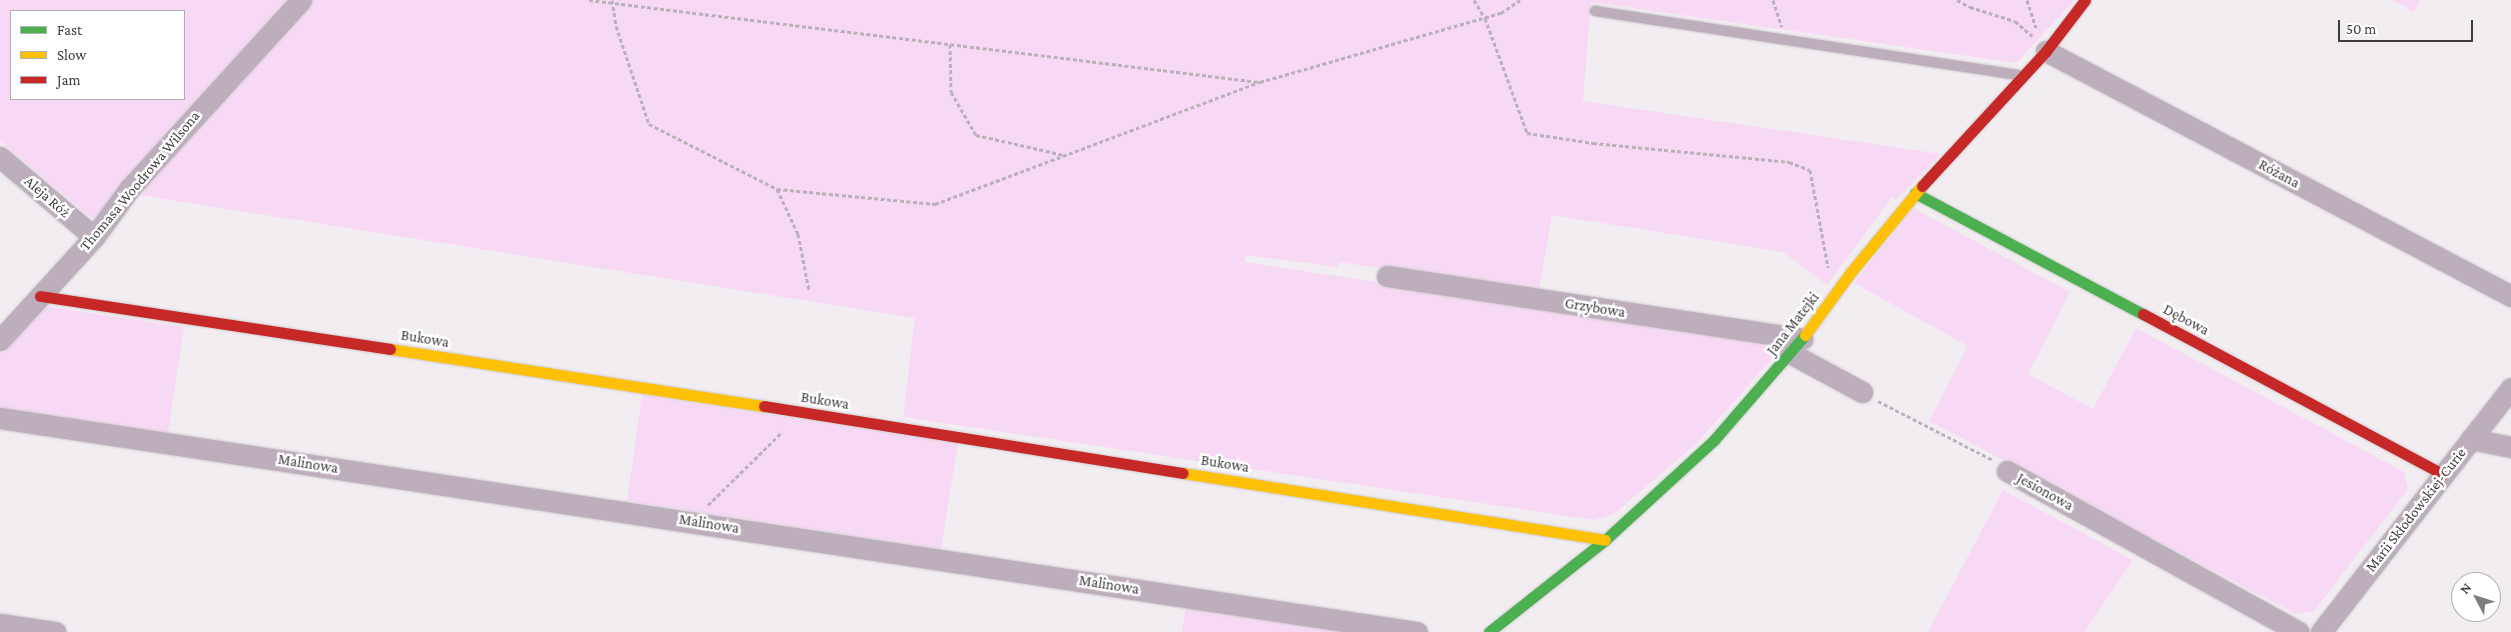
<!DOCTYPE html>
<html>
<head>
<meta charset="utf-8">
<style>
	body { margin:0 }
	#map { position:relative; width:2511px; height:632px; overflow:hidden; background:#f2edf1; font-family:"Crimson Pro",serif }
	div>[style] { position:absolute }
	[style*='--x'] { left:calc(var(--x)*1px); top:calc(var(--y)*1px); width:calc(var(--w)*1px); rotate:calc(var(--a)*1deg) }
	.green>* { inset:0; background:#f8d9f5 }
	.path>* { height:3px; margin-top:-1.5px; transform-origin:0; background:repeating-linear-gradient(90deg,#bbb1ba 0 4px,transparent 0 6.5px) }
	.roads { filter:drop-shadow(0 0 1px #cdcacc) drop-shadow(0 0 1px #cdcacc) }
	.lane>* { height:10px; margin:-5px; padding:0 5px; transform-origin:5px; border-radius:5px; background:#bcaebb }
	.street>* { height:21px; margin:-10.5px; padding:0 10.5px; transform-origin:10.5px; border-radius:10.5px; background:#bcaebb }
	.fast>* { height:11px; margin:-5.5px; padding:0 5.5px; transform-origin:5.5px; border-radius:5.5px; background:#4caf50 }
	.slow>* { height:11px; margin:-5.5px; padding:0 5.5px; transform-origin:5.5px; border-radius:5.5px; background:#ffc107 }
	.jam>* { height:11px; margin:-5.5px; padding:0 5.5px; transform-origin:5.5px; border-radius:5.5px; background:#c62828 }
	span { translate:-50% -50%; white-space:nowrap; text-align:center; line-height:1.15; -webkit-text-stroke:5px #fff; paint-order:stroke }
	.street-label { font-size:15px; color:#3f3c3e }
	.legend { position:absolute; left:10px; top:10px; width:175px; height:90px; box-sizing:border-box; background:#fff; border:1px solid #b2b1b2; margin:0; padding:6px 9px; list-style:none; font-size:15px; color:#3f3c3e }
	.legend li { display:flex; align-items:center; gap:10px; height:25px }
	.legend b { width:25px; border:1px solid #b2b1b2 }
	.north { position:absolute; left:2451px; top:572px; width:50px; height:50px; box-sizing:border-box; background:#fff; border:1px solid #b2b1b2; border-radius:50%; rotate:310deg; font-size:14px; font-weight:700; line-height:20px; text-align:center; color:#3f3c3e }
	.north::after { content:''; display:block; margin:auto; width:18px; height:22px; background:#7e7a7d; clip-path:polygon(50% 0,100% 100%,50% 72%,0 100%) }
	.scale { position:absolute; left:2338px; top:20px; width:135px; height:22px; box-sizing:border-box; border:2px solid #3f3c3e; border-top:0; padding-left:6px; font-size:15px; line-height:18px; white-space:nowrap; color:#3f3c3e; -webkit-text-stroke:4px #fff; paint-order:stroke }
</style>
</head>
<body>
<div id="map">
	<div class="green">
		<div style="clip-path:polygon(evenodd,0 0,292px 0,93px 219px,0 141px,0 0,11px 11px,184px 11px,184px 99px,11px 99px,11px 11px)"></div>
		<div style="clip-path:polygon(312px 0,2075px 0,2016px 63px,1591px 2px,1583px 101px,1941px 154px,1896px 200px,1892px 197px,1827px 285px,1783px 252px,1552px 215px,1539px 292px,1339px 262px,1337px 267px,1246px 255px,1245px 262px,1784px 345px,1697px 443px,1614px 514px,1594px 520px,903px 417px,915px 318px,132px 194px)"></div>
		<div style="clip-path:polygon(2393px 0,2420px 0,2414px 12px)"></div>
		<div style="clip-path:polygon(1913px 208px,2070px 292px,2028px 374px,2093px 409px,2136px 328px,2404px 472px,2408px 489px,2314px 611px,2296px 614px,1929px 421px,1968px 346px,1854px 283px)"></div>
		<div style="clip-path:polygon(37px 305px,184px 327px,168px 433px,0 407px,0 347px)"></div>
		<div style="clip-path:polygon(642px 395px,958px 443px,941px 549px,627px 501px)"></div>
		<div style="clip-path:polygon(2003px 490px,2133px 560px,2084px 632px,1928px 632px)"></div>
		<div style="clip-path:polygon(1186px 606px,1359px 632px,1182px 632px)"></div>
	</div>
	<div class="path">
		<div style="--x:589;--y:0;--w:675;--a:6.98"></div>
		<div style="--x:612;--y:0;--w:26;--a:81"></div>
		<div style="--x:616;--y:26;--w:103;--a:71.4"></div>
		<div style="--x:649;--y:124;--w:144;--a:26.9"></div>
		<div style="--x:777;--y:189;--w:50;--a:65"></div>
		<div style="--x:798;--y:234;--w:57;--a:78.9"></div>
		<div style="--x:1474;--y:0;--w:21;--a:59"></div>
		<div style="--x:1485;--y:18;--w:122;--a:69.9"></div>
		<div style="--x:1527;--y:133;--w:67;--a:8.6"></div>
		<div style="--x:1593;--y:143;--w:197;--a:5.5"></div>
		<div style="--x:1789;--y:162;--w:22;--a:21"></div>
		<div style="--x:1810;--y:170;--w:99;--a:79.5"></div>
		<div style="--x:1773;--y:0;--w:28;--a:72"></div>
		<div style="--x:1957;--y:0;--w:15;--a:28"></div>
		<div style="--x:1970;--y:7;--w:47;--a:17.3"></div>
		<div style="--x:2015;--y:21;--w:23;--a:41"></div>
		<div style="--x:2027;--y:0;--w:29;--a:72"></div>
		<div style="--x:950;--y:44;--w:48;--a:88.8"></div>
		<div style="--x:951;--y:92;--w:50;--a:59.8"></div>
		<div style="--x:976;--y:135;--w:90;--a:12.8"></div>
		<div style="--x:777;--y:189;--w:159;--a:5.4"></div>
		<div style="--x:935;--y:204;--w:347;--a:-20.6"></div>
		<div style="--x:1260;--y:82;--w:251;--a:-16"></div>
		<div style="--x:1501;--y:13;--w:23;--a:-34"></div>
		<div style="--x:1878;--y:401;--w:129;--a:27.2"></div>
		<div style="--x:708;--y:505;--w:104;--a:-44.6"></div>
	</div>
	<div class="roads">
		<div class="lane">
			<div style="--x:1595;--y:11;--w:428;--a:8.6"></div>
		</div>
		<div class="street">
			<div style="--x:2046;--y:51;--w:526;--a:27.78"></div>
			<div style="--x:0;--y:157;--w:123;--a:40.4"></div>
			<div style="--x:1387;--y:276;--w:420;--a:8.6"></div>
			<div style="--x:0;--y:340;--w:139;--a:-47.6"></div>
			<div style="--x:94;--y:237;--w:61;--a:-53.7"></div>
			<div style="--x:130;--y:188;--w:254;--a:-47.7"></div>
			<div style="--x:1790;--y:353;--w:82;--a:28.4"></div>
			<div style="--x:0;--y:418;--w:1433;--a:8.59"></div>
			<div style="--x:2471;--y:439;--w:41;--a:11.3"></div>
			<div style="--x:2007;--y:471;--w:333;--a:28.9"></div>
			<div style="--x:0;--y:624;--w:56;--a:8.3"></div>
			<div style="--x:2321;--y:632;--w:309;--a:-52.1"></div>
		</div>
		<div class="fast">
			<div style="--x:1915;--y:193;--w:258;--a:28"></div>
			<div style="--x:1489;--y:632;--w:148;--a:-38.4"></div>
			<div style="--x:1605;--y:540;--w:148;--a:-42.5"></div>
			<div style="--x:1714;--y:440;--w:139;--a:-49.1"></div>
		</div>
		<div class="slow">
			<div style="--x:1805;--y:335;--w:78;--a:-53.9"></div>
			<div style="--x:1851;--y:272;--w:112;--a:-50.5"></div>
			<div style="--x:390;--y:349;--w:378;--a:8.7"></div>
			<div style="--x:1183;--y:473;--w:427;--a:9"></div>
		</div>
		<div class="jam">
			<div style="--x:1922;--y:186;--w:183;--a:-47.4"></div>
			<div style="--x:2046;--y:51;--w:64;--a:-52.6"></div>
			<div style="--x:40;--y:296;--w:354;--a:8.6"></div>
			<div style="--x:2143;--y:314;--w:340;--a:28.1"></div>
			<div style="--x:764;--y:406;--w:424;--a:9.1"></div>
		</div>
	</div>
	<div class="street-label">
		<span style="left:2279px;top:174px;rotate:28deg">Różana</span>
		<span style="left:140px;top:181px;rotate:-50deg">Thomasa Woodrowa Wilsona</span>
		<span style="left:47px;top:197px;rotate:41deg">Aleja Róż</span>
		<span style="left:1595px;top:308px;rotate:9deg">Grzybowa</span>
		<span style="left:2186px;top:320px;rotate:28deg">Dębowa</span>
		<span style="left:1793px;top:324px;rotate:-52deg">Jana Matejki</span>
		<span style="left:425px;top:339px;rotate:9deg">Bukowa</span>
		<span style="left:825px;top:401px;rotate:9deg">Bukowa</span>
		<span style="left:308px;top:464px;rotate:9deg">Malinowa</span>
		<span style="left:1225px;top:464px;rotate:9deg">Bukowa</span>
		<span style="left:2045px;top:492px;rotate:29deg">Jesionowa</span>
		<span style="left:2416px;top:510px;rotate:-52deg">Marii Skłodowskiej-Curie</span>
		<span style="left:709px;top:524px;rotate:9deg">Malinowa</span>
		<span style="left:1109px;top:585px;rotate:9deg">Malinowa</span>
	</div>
	<ul class="legend">
	<li><b style="height:6px;background:#4caf50"></b>Fast</li>
	<li><b style="height:6px;background:#ffc107"></b>Slow</li>
	<li><b style="height:6px;background:#c62828"></b>Jam</li>
	</ul>
	<div class="north">N</div>
	<div class="scale">50 m</div>
</div>
</body>
</html>
